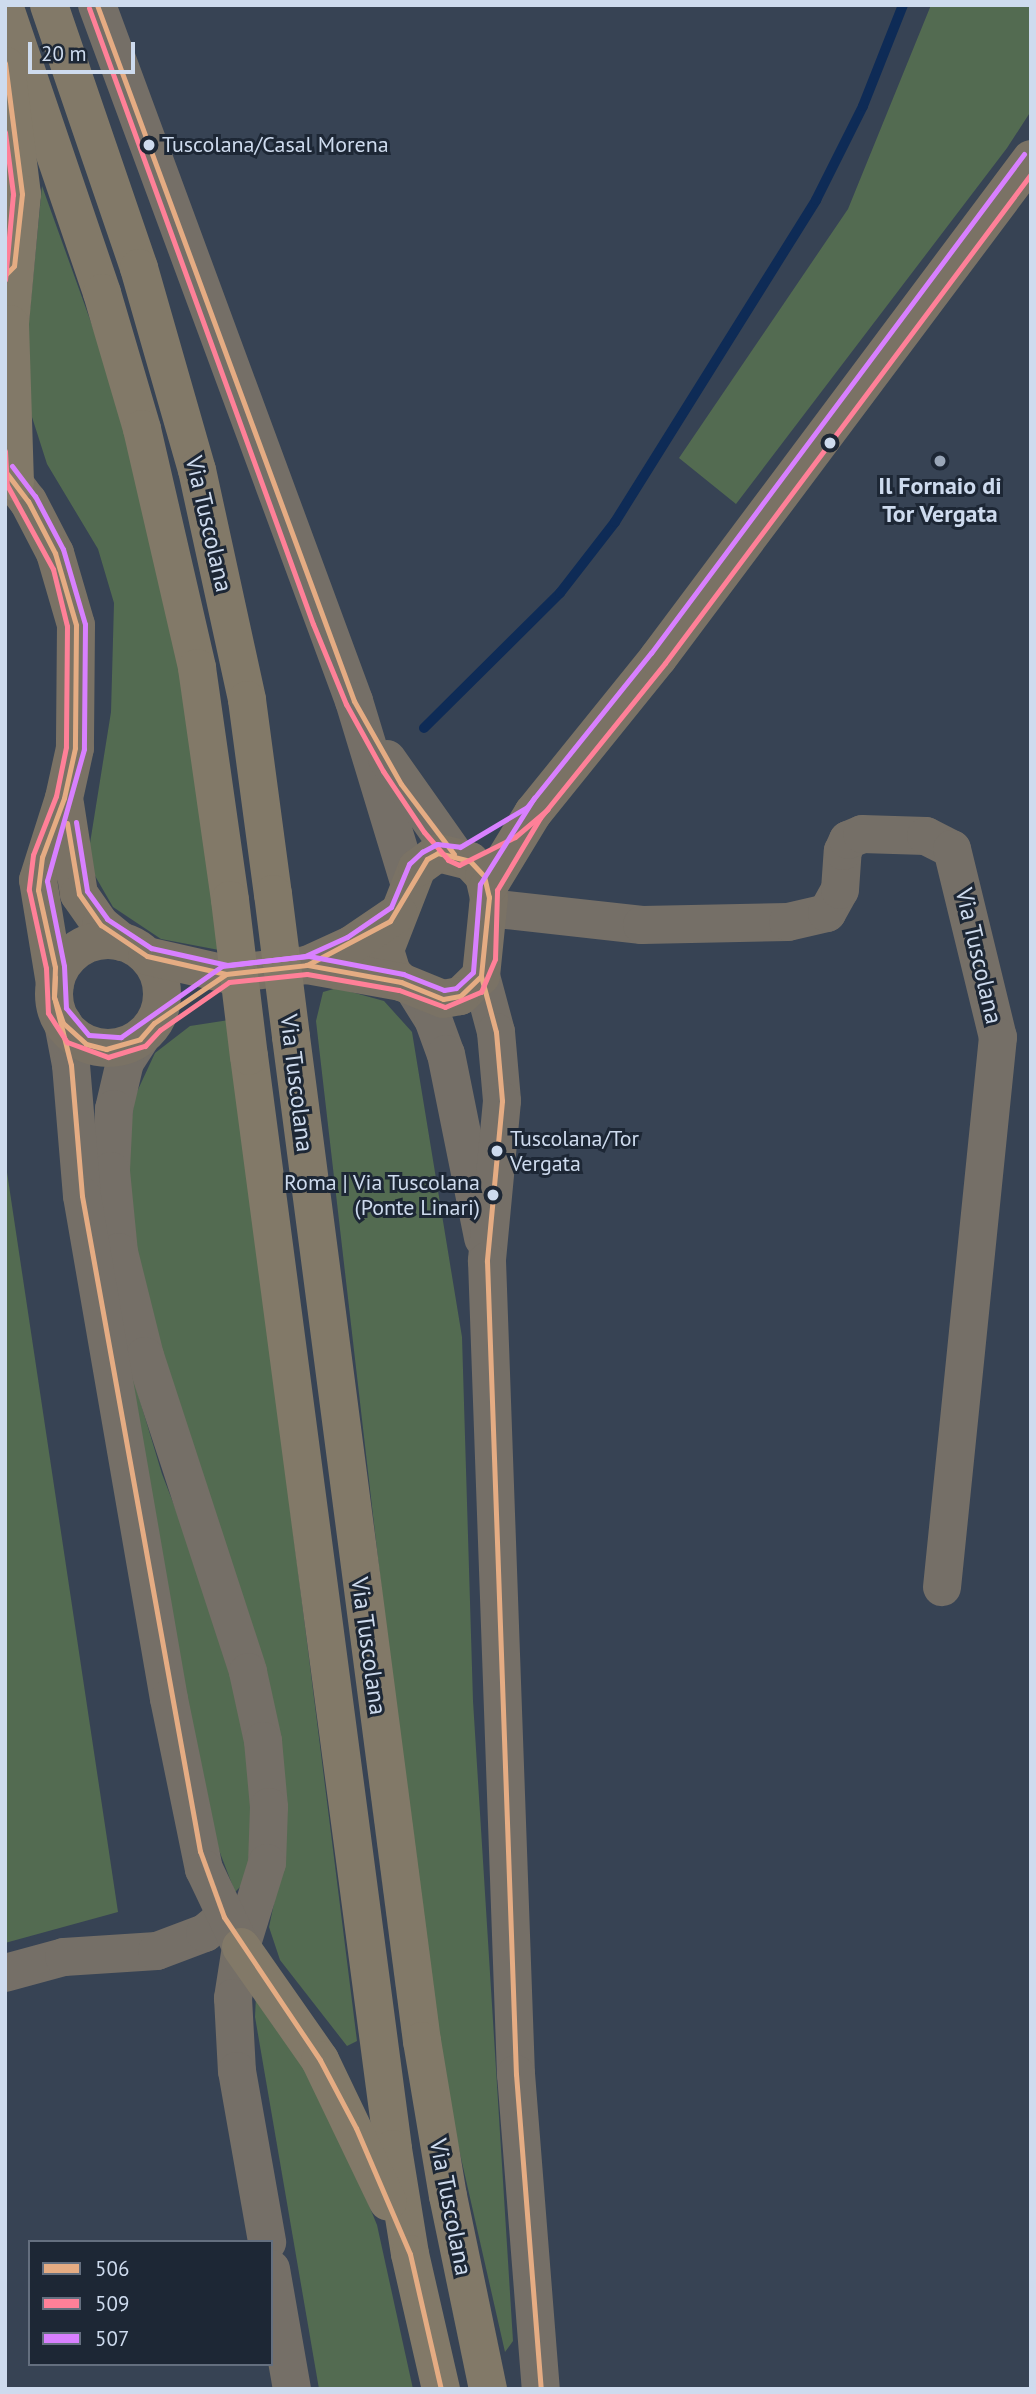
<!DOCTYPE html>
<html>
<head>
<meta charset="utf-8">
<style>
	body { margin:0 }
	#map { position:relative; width:1036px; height:2394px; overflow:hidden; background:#374354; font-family:"PT Sans",sans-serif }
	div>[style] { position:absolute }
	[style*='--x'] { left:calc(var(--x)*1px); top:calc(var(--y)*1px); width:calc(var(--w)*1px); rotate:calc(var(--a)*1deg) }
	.green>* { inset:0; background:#536b51 }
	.stream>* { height:10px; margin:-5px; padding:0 5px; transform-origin:5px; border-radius:5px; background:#0e2b56 }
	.minor>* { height:38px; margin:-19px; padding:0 19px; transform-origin:19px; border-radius:19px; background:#756f67 }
	.tertiary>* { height:38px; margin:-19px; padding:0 19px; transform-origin:19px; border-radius:19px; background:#756f67 }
	.secondary>* { height:38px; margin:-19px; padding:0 19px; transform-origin:19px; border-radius:19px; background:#7a7265 }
	.secondary>.ring { margin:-19px; padding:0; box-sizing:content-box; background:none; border:38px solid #7a7265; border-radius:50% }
	.primary>* { height:38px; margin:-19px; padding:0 19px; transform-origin:19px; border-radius:19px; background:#827968 }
	.primary-bridge>* { height:38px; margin:-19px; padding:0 19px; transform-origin:19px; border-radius:19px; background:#827968 }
	.bus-1>* { height:5px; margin:-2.5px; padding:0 2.5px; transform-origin:2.5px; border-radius:2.5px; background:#e5ac83 }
	.bus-2>* { height:5px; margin:-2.5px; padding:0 2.5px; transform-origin:2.5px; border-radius:2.5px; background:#ff8098 }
	.bus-3>* { height:5px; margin:-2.5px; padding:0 2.5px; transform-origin:2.5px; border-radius:2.5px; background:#d880ff }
	.dots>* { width:19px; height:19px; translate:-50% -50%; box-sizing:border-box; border:4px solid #1d2735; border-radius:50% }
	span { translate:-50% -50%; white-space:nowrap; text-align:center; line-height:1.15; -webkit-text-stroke:6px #1d2735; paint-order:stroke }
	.bus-label { font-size:22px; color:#cedbee }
	.left { translate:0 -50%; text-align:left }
	.right { translate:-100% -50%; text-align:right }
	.poi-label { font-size:24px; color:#cedbee; font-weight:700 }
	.street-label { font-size:24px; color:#cedbee }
	.frame { position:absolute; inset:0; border:7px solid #cedbee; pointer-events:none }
	.legend { position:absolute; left:28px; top:2240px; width:245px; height:126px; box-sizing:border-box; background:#1d2735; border:2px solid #646f7f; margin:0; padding:9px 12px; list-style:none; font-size:21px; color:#cedbee }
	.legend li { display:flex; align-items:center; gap:14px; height:35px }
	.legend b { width:35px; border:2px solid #646f7f }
	.scale { position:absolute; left:28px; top:42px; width:107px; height:32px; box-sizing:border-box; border:4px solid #cedbee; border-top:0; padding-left:9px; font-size:21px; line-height:24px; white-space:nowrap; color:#cedbee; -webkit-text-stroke:5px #1d2735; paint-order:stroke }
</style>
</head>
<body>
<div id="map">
	<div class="green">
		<div style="clip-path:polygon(931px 5px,1031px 5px,1031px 111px,1007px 148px,736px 504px,679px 458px,848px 209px)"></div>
		<div style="clip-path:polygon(42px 186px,102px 353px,147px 517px,186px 705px,219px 950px,161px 939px,113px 907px,87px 862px,111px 712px,114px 603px,98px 549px,47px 464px,31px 414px,26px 350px)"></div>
		<div style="clip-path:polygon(337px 988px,384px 1001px,412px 1032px,462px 1337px,473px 1701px,513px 2341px,505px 2352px,449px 2105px,415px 1879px,316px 1021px,323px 992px)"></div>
		<div style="clip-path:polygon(229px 1020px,357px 2041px,347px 2046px,280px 1960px,269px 1927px,280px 1875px,144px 1325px,122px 1183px,135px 1096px,155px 1053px,190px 1026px)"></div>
		<div style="clip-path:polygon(5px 1159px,118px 1912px,5px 1943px)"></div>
		<div style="clip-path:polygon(126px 1354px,162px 1474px,223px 1631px,239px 1694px,253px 1805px,247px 1880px,235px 1892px,209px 1824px)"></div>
		<div style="clip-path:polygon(256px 1996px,275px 2009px,332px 2115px,377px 2225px,413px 2389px,319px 2389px,255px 2017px)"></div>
	</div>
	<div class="stream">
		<div style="--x:424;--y:728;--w:192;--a:-44.8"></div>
		<div style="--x:560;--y:593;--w:90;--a:-52.2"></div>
		<div style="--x:615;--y:522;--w:380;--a:-58"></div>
		<div style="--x:816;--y:200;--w:105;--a:-63.4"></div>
		<div style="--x:863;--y:106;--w:109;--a:-68.4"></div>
	</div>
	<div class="minor">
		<div style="--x:488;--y:908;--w:155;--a:6.3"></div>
		<div style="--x:642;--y:925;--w:146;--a:-1.2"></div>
		<div style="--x:788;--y:922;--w:40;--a:-13"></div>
		<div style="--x:827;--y:913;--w:26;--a:-61"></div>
		<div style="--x:840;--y:890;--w:39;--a:-86"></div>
		<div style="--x:843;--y:851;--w:12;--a:-66"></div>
		<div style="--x:848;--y:840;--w:15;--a:-23"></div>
		<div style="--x:862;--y:834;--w:64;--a:1.8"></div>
		<div style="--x:926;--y:836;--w:29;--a:27"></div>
		<div style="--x:952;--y:849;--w:194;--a:76.3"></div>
		<div style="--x:998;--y:1037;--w:553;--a:95.81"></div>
		<div style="--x:414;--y:989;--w:36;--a:58"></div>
		<div style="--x:433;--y:1019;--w:37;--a:70"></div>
		<div style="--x:446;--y:1054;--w:188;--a:78.6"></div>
		<div style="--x:140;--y:1039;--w:27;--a:123"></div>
		<div style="--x:125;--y:1062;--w:48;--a:103.2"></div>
		<div style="--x:114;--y:1109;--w:62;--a:92.8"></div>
		<div style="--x:111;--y:1171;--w:81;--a:84.4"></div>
		<div style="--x:119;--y:1252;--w:107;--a:76"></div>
		<div style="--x:145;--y:1356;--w:332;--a:71.9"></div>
		<div style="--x:248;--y:1672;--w:71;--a:77.7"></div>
		<div style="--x:263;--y:1741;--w:66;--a:84.8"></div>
		<div style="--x:269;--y:1807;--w:56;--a:92"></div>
		<div style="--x:267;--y:1863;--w:88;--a:107.2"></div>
		<div style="--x:241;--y:1947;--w:52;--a:98.9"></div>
		<div style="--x:233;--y:1998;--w:73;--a:86.9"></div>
		<div style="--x:237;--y:2071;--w:174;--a:80"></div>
		<div style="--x:5;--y:1973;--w:61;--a:-15.2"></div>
		<div style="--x:64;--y:1957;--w:93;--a:-3.7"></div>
		<div style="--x:157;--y:1951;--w:51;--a:-20.6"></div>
		<div style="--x:205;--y:1933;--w:25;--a:-40"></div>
		<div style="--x:271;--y:2269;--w:122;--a:80.1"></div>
	</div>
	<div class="tertiary">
		<div style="--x:97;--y:5;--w:742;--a:69.73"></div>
		<div style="--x:354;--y:701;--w:192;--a:73.1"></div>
		<div style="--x:387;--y:759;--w:116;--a:54.8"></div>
		<div style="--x:481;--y:976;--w:58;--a:75"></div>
		<div style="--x:496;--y:1032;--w:69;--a:85"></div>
		<div style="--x:502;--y:1101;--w:161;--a:95.4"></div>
		<div style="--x:487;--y:1261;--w:814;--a:87.96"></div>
		<div style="--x:516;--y:2074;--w:316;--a:85.5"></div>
		<div style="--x:63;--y:1023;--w:43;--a:79.2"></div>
		<div style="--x:71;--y:1065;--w:131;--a:85.2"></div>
		<div style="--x:82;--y:1196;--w:510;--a:80.19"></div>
		<div style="--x:169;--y:1699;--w:174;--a:78.4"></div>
		<div style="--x:204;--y:1869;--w:86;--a:64.6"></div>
	</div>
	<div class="secondary">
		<div style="--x:5;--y:471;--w:38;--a:53"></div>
		<div style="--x:28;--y:501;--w:59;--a:62.6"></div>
		<div style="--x:55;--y:553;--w:75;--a:73.7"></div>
		<div style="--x:76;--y:625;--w:123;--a:90.5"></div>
		<div style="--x:75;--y:748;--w:51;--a:102.4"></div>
		<div style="--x:64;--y:798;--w:86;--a:107.6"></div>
		<div style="--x:38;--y:880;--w:105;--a:80.7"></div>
		<div style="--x:65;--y:804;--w:91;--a:81.2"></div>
		<div style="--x:79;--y:894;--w:38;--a:55"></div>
		<div style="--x:101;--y:925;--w:27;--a:39"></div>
		<div style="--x:438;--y:853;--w:33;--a:14"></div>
		<div style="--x:470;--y:861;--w:21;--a:47"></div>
		<div style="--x:484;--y:876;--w:22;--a:77"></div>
		<div style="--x:489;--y:897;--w:79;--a:95.8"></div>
		<div style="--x:481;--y:976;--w:29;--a:136"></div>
		<div style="--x:460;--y:996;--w:17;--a:170"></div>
		<div style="--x:443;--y:999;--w:45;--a:-158"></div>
		<div style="--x:401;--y:982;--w:13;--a:-135"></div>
		<div style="--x:392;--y:973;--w:24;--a:-107"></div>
		<div style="--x:385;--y:950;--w:88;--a:-68.7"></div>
		<div style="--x:417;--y:868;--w:26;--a:-36"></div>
		<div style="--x:488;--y:887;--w:87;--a:-58.7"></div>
		<div style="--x:533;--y:813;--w:199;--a:-51.1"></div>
		<div style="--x:658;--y:658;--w:623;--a:-53.22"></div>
		<div class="ring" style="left:54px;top:940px;width:70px;height:70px"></div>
		<div style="--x:147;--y:956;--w:81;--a:12.8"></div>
		<div style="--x:226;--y:974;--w:81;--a:-6.3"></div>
		<div style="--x:307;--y:965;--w:96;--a:10.3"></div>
		<div style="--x:307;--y:965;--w:48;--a:-24.4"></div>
		<div style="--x:351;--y:945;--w:57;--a:-34.2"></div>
	</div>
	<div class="primary">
		<div style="--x:49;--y:5;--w:278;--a:71.1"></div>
		<div style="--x:139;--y:268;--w:210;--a:74"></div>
		<div style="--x:197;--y:470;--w:235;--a:77.7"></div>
		<div style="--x:247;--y:700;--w:196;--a:82.4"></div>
		<div style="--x:5;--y:8;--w:301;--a:71.2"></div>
		<div style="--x:102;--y:293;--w:142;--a:73.6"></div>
		<div style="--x:142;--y:429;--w:245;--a:77"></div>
		<div style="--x:197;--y:668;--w:234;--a:81.9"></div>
		<div style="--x:6;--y:66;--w:129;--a:82.9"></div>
		<div style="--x:22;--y:194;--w:131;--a:95.3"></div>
		<div style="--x:10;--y:324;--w:158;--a:88.2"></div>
		<div style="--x:291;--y:1037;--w:1013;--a:82.57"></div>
		<div style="--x:422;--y:2041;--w:157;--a:80.5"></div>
		<div style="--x:448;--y:2196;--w:197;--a:78.3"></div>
		<div style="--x:249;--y:1056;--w:1102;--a:82.49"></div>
		<div style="--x:393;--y:2149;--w:106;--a:80.8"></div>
		<div style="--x:410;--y:2254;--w:139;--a:77.1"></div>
		<div style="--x:241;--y:1947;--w:138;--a:55"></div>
		<div style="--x:320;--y:2060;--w:157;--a:64.4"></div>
	</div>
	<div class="primary-bridge">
		<div style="--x:273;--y:894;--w:144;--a:82.8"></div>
		<div style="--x:230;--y:900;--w:157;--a:83.1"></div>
	</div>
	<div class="bus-1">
		<div style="--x:97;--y:5;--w:742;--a:69.73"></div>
		<div style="--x:354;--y:701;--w:95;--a:60.5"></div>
		<div style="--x:401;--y:784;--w:88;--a:52.9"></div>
		<div style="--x:5;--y:63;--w:132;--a:82.6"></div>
		<div style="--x:22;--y:194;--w:72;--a:96.3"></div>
		<div style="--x:14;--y:266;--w:13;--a:135"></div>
		<div style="--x:5;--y:471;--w:38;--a:53"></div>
		<div style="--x:28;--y:501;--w:59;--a:62.6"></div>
		<div style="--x:55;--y:553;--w:75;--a:73.7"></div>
		<div style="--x:76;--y:625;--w:123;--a:90.5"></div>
		<div style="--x:75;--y:748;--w:51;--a:102.4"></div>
		<div style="--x:64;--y:798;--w:63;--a:110.4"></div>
		<div style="--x:42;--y:857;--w:33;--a:97"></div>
		<div style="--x:38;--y:890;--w:79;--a:77.6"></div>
		<div style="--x:55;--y:967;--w:30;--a:92"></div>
		<div style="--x:54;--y:997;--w:70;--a:76"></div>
		<div style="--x:71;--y:1065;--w:131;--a:85.2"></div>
		<div style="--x:82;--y:1196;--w:666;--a:79.79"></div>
		<div style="--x:200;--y:1851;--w:70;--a:70"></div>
		<div style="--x:224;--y:1917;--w:172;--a:56.1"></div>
		<div style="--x:320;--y:2060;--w:77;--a:62.1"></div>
		<div style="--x:356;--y:2128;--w:137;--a:66.8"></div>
		<div style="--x:410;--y:2254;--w:139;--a:77.1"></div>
		<div style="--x:67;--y:823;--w:72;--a:80.4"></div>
		<div style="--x:79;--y:894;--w:38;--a:55"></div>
		<div style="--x:101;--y:925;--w:55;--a:34"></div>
		<div style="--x:147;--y:956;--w:81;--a:12.8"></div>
		<div style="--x:226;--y:974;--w:81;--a:-6.3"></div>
		<div style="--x:438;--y:853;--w:33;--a:14"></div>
		<div style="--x:470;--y:861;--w:21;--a:47"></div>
		<div style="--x:484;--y:876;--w:22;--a:77"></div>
		<div style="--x:489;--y:897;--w:79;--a:95.8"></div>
		<div style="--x:481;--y:976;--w:29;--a:136"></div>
		<div style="--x:460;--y:996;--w:17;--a:170"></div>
		<div style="--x:443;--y:999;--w:45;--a:-158"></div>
		<div style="--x:401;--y:982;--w:96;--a:-169.7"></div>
		<div style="--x:307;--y:965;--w:94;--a:-27.9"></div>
		<div style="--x:390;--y:921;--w:72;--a:-59.2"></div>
		<div style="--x:427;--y:859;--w:13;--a:-29"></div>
		<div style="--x:481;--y:976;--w:58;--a:75"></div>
		<div style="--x:496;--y:1032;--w:69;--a:85"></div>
		<div style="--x:502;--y:1101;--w:161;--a:95.4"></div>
		<div style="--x:487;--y:1261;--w:814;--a:87.96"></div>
		<div style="--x:516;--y:2074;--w:316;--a:85.5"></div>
		<div style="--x:55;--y:977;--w:20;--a:93"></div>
		<div style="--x:54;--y:997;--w:28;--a:71"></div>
		<div style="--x:63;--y:1023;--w:31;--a:42"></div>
		<div style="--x:86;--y:1044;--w:21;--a:14"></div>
		<div style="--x:106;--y:1049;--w:35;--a:-16"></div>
		<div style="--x:140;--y:1039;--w:21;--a:-49"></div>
		<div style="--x:154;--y:1023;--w:87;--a:-34.2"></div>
	</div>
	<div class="bus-2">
		<div style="--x:89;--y:8;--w:655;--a:70.02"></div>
		<div style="--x:313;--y:624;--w:87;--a:67.6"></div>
		<div style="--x:346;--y:704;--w:77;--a:61.1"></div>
		<div style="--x:383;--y:771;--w:73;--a:56.1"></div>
		<div style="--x:424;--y:832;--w:37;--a:49"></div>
		<div style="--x:448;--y:860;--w:12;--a:24"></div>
		<div style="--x:459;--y:865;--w:63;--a:-26.6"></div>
		<div style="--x:515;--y:837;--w:43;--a:-40.3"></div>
		<div style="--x:5;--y:132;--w:63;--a:82.6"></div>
		<div style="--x:13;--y:194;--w:86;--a:95.3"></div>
		<div style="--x:5;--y:451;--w:34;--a:87"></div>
		<div style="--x:7;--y:485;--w:96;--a:61.3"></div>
		<div style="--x:53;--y:569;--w:59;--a:76.2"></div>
		<div style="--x:67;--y:626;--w:121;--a:90.5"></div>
		<div style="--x:66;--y:747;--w:50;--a:101.5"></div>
		<div style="--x:56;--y:796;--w:63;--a:111.3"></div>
		<div style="--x:33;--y:855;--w:35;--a:97"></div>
		<div style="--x:29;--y:890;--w:80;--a:77.7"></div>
		<div style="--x:46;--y:968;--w:45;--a:87.5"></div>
		<div style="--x:48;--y:1013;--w:35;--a:57"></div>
		<div style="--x:67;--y:1042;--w:44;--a:20.1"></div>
		<div style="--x:108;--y:1057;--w:39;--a:-17"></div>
		<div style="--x:145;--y:1046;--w:22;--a:-47"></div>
		<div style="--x:160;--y:1030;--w:84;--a:-34.8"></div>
		<div style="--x:229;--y:982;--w:78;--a:-5.9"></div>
		<div style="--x:307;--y:974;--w:93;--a:9.9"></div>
		<div style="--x:399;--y:990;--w:49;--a:20.3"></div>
		<div style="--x:445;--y:1007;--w:39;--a:-23"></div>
		<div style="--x:481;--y:992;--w:36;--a:-67"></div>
		<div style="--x:495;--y:959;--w:69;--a:-88.3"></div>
		<div style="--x:497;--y:890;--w:84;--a:-59.2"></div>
		<div style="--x:540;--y:818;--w:199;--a:-51.1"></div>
		<div style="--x:665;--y:663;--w:611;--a:-53.19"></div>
	</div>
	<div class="bus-3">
		<div style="--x:12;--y:466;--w:38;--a:53"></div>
		<div style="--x:35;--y:496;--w:60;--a:62.2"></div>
		<div style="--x:63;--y:549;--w:78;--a:73.7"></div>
		<div style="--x:85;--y:624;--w:125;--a:90.5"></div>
		<div style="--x:84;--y:749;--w:137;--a:105.7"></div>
		<div style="--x:47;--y:881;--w:87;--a:78.7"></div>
		<div style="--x:64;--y:966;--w:42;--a:87.3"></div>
		<div style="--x:66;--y:1008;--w:35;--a:50"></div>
		<div style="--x:89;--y:1035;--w:32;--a:4"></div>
		<div style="--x:121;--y:1037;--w:123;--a:-35.1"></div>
		<div style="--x:222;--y:966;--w:84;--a:-6.9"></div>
		<div style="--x:305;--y:956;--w:46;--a:-24.3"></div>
		<div style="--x:347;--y:937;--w:53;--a:-34.3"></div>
		<div style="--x:391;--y:907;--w:47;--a:-67.3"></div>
		<div style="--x:409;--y:864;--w:18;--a:-43"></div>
		<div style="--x:422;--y:852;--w:17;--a:-28"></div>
		<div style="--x:437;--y:844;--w:23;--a:7"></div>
		<div style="--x:460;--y:847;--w:78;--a:-30.8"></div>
		<div style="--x:527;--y:807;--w:198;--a:-51.2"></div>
		<div style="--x:651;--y:653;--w:623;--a:-53.22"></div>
		<div style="--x:76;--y:822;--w:70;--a:80.9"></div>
		<div style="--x:87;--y:891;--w:34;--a:54"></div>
		<div style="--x:107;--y:919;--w:53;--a:33.4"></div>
		<div style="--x:151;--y:948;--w:78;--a:12.6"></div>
		<div style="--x:227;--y:965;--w:82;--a:-6.3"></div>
		<div style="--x:309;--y:956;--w:96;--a:10.8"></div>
		<div style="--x:403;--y:974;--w:44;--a:21.3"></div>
		<div style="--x:444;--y:990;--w:12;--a:-9"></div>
		<div style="--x:456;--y:988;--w:23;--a:-43"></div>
		<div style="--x:473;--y:972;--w:88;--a:-85.5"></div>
		<div style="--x:480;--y:884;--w:102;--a:-57.9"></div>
	</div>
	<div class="dots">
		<div style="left:149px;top:145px;background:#cedbee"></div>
		<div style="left:830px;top:443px;background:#cedbee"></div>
		<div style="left:940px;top:461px;background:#99a6b8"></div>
		<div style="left:497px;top:1151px;background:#cedbee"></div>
		<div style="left:493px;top:1195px;background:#cedbee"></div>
	</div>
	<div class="bus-label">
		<span class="left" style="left:162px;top:145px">Tuscolana/Casal Morena</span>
		<span class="left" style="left:510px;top:1151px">Tuscolana/Tor<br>Vergata</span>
		<span class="right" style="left:480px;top:1195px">Roma | Via Tuscolana<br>(Ponte Linari)</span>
	</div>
	<div class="poi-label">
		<span style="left:940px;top:500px">Il Fornaio di<br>Tor Vergata</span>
	</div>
	<div class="street-label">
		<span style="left:209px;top:524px;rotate:77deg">Via Tuscolana</span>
		<span style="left:979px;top:956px;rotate:77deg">Via Tuscolana</span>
		<span style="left:297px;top:1083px;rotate:83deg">Via Tuscolana</span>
		<span style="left:369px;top:1646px;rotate:82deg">Via Tuscolana</span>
		<span style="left:451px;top:2207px;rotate:79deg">Via Tuscolana</span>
	</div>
	<div class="frame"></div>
	<ul class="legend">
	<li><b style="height:9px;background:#e5ac83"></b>506</li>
	<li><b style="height:9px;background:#ff8098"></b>509</li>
	<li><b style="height:9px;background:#d880ff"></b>507</li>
	</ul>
	<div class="scale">20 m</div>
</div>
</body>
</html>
